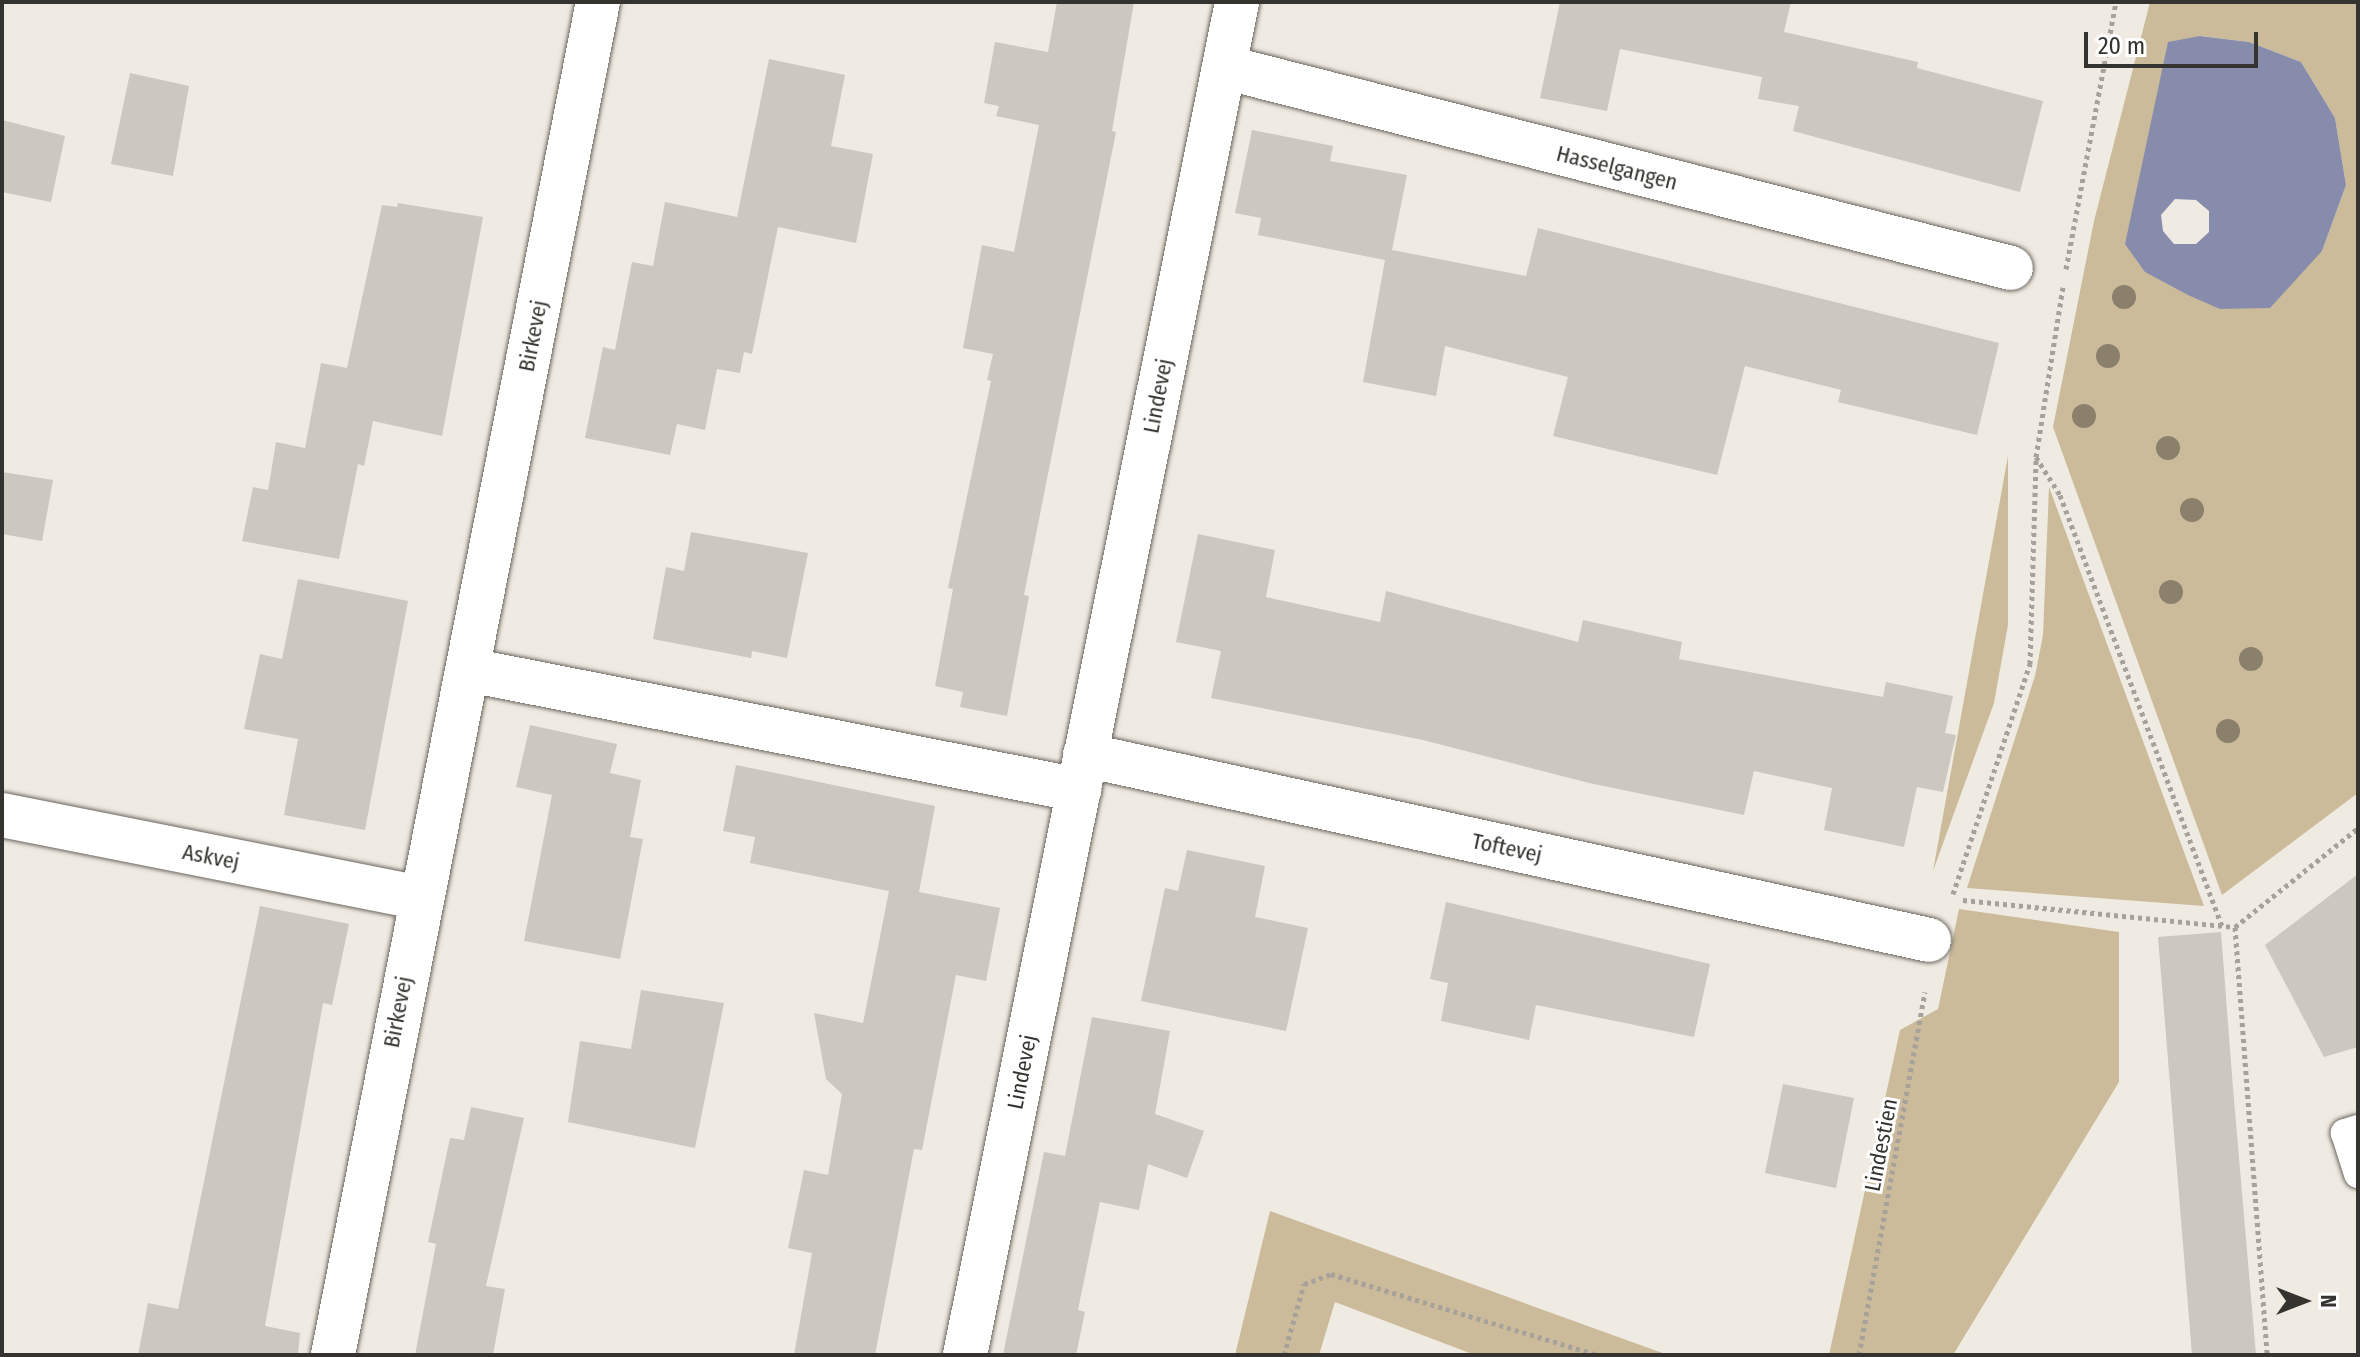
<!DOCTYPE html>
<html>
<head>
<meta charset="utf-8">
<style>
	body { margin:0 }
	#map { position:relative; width:2360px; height:1357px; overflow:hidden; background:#f0ebe2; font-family:"Fira Sans Condensed",sans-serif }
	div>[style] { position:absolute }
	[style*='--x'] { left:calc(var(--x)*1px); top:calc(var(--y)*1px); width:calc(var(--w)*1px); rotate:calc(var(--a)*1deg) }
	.green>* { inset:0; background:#cbbb9a }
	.water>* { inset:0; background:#878cad }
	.building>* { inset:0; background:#ccc7bf }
	.path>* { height:5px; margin-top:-2.5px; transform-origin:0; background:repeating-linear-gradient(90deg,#a6a29b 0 4px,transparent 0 8px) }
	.roads { filter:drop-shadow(0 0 2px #6a665e) drop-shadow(0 0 2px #6a665e) }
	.service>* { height:28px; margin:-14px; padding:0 14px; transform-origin:14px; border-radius:14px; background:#fff }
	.minor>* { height:44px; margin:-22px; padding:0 22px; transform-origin:22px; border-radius:22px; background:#fff }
	.trees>* { width:24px; height:24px; margin:-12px; border-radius:50%; background:#8a806c }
	span { translate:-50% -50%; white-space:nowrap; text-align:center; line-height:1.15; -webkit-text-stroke:6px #fff; paint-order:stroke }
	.street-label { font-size:22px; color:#34332f }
	.frame { position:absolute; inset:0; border:4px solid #34332f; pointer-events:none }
	.north { position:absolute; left:2264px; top:1261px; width:80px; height:80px; -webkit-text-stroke:6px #fff; paint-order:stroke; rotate:90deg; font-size:22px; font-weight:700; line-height:32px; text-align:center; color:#34332f }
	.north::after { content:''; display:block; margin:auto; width:28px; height:36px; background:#34332f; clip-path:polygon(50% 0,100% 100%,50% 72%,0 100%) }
	.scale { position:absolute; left:2084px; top:32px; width:174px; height:36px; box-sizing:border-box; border:4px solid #34332f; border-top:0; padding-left:10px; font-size:24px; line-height:28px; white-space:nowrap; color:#34332f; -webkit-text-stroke:6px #fff; paint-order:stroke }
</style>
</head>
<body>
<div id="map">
	<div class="green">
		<div style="clip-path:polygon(evenodd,2150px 2px,2358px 2px,2358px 793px,2222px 895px,2053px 427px,2094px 221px,2150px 2px,2201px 36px,2249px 42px,2301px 62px,2335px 118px,2346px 185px,2322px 251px,2125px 244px,2201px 36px)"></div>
		<div style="clip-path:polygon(2008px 456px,2008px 625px,1994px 703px,1933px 871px)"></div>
		<div style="clip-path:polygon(2049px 487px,2204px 906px,1967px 888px,2035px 676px,2043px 635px)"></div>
		<div style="clip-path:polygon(1959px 909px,2119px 932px,2119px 1082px,1953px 1355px,1829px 1355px,1900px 1030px,1938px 1009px)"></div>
		<div style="clip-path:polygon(1270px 1211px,1668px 1355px,1475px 1355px,1335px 1302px,1319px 1355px,1235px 1355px)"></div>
	</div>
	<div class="water">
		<div style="clip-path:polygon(evenodd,2200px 36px,2249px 42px,2301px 62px,2335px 118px,2346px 185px,2322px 251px,2270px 308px,2220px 309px,2188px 295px,2145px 272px,2125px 244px,2168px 42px,2200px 36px,2175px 199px,2196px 200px,2209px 211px,2209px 232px,2196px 244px,2174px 244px,2163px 231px,2161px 215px,2175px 199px)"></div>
	</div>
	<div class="building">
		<div style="clip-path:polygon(1057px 2px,1134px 2px,1112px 131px,1116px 132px,1024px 595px,1029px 596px,1007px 716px,960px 707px,963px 692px,935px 686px,953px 589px,948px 588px,991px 381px,987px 380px,993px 354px,963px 348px,982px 245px,1014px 252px,1039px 125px,996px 116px,999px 106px,984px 103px,995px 42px,1048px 52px)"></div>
		<div style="clip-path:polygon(1560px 2px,1791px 2px,1784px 32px,1918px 62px,1917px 68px,2043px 101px,2020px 192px,1793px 131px,1799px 106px,1758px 99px,1762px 77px,1620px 49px,1607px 111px,1540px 98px)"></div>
		<div style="clip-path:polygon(769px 59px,845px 75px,831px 146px,873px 154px,856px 243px,778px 227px,752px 354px,744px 352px,740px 373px,717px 369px,705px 430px,677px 424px,670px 455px,585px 438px,603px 347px,615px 350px,632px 262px,653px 266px,665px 202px,737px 217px)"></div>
		<div style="clip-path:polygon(130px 73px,189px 86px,173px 176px,111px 164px)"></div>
		<div style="clip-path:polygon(2px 120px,65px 136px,51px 202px,2px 192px)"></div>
		<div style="clip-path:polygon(1252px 130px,1333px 146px,1330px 161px,1407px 175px,1392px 250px,1526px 276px,1538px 228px,1999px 343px,1977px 435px,1838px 402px,1841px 390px,1745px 366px,1717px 475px,1553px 436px,1568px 377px,1445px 346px,1436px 396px,1363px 382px,1385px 260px,1258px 235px,1261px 218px,1235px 213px)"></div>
		<div style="clip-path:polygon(398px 203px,483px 217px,442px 436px,373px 421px,364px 466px,358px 464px,339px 559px,242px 541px,253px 487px,268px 490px,276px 442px,305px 448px,321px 363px,347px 368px,382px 205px,397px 207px)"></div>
		<div style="clip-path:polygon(2px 472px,53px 480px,42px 541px,2px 534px)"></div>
		<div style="clip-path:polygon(691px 532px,808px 553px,787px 658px,752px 651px,751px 658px,653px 639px,666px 567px,684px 571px)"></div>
		<div style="clip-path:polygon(1198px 534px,1275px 550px,1266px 597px,1380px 622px,1386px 591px,1578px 642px,1583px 620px,1682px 642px,1679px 659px,1883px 697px,1886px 682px,1953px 696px,1945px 733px,1956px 735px,1943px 792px,1917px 787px,1904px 847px,1824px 830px,1832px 788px,1754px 771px,1744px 815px,1589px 783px,1423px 740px,1211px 698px,1221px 651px,1176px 642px)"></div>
		<div style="clip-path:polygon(298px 579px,408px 601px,365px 830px,284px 815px,298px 739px,244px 729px,260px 654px,282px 659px)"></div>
		<div style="clip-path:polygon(530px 725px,617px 744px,610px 773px,641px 780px,630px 837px,643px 839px,620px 959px,524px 941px,552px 795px,516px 787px)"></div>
		<div style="clip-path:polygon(736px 765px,935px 806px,919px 892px,1000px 908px,986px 981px,956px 975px,922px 1150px,914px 1149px,875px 1355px,794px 1355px,812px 1253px,788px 1248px,804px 1170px,828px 1175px,842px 1094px,826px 1079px,814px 1013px,863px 1023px,889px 891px,750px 863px,755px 837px,723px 831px)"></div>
		<div style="clip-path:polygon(1187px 850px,1265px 866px,1255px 917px,1308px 928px,1286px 1031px,1141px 1001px,1165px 888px,1178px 891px)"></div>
		<div style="clip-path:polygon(2358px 874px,2358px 1047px,2324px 1057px,2265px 945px)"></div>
		<div style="clip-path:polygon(1446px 902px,1710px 964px,1694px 1037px,1536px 1005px,1529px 1040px,1441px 1021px,1448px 983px,1430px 979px)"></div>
		<div style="clip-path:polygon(260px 906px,349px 924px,332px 1005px,323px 1003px,265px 1326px,300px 1333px,298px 1355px,138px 1355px,148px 1303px,178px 1309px)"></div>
		<div style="clip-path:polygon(2221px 932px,2233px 1088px,2256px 1355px,2192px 1355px,2158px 937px)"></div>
		<div style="clip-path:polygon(641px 990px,724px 1003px,695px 1148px,568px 1122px,580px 1041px,631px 1049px)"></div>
		<div style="clip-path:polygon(1092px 1017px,1170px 1031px,1155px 1114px,1204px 1131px,1187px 1178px,1148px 1164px,1139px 1210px,1100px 1202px,1078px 1310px,1085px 1312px,1076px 1355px,1003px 1355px,1044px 1152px,1065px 1156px)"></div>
		<div style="clip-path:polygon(1783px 1084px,1854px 1098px,1836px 1188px,1765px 1173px)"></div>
		<div style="clip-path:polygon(471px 1107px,524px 1118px,486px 1286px,505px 1289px,493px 1355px,415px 1355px,436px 1244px,428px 1242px,450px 1138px,464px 1140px)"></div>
	</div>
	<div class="path">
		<div style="--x:2066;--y:269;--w:272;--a:-79.4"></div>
		<div style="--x:2036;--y:457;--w:45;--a:57.7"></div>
		<div style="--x:2060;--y:495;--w:460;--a:69.4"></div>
		<div style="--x:1953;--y:894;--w:243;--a:-71.5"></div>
		<div style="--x:2030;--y:664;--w:207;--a:-88.3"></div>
		<div style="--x:2036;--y:457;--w:172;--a:-81"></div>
		<div style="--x:1963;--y:900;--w:273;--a:5.7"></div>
		<div style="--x:2235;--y:927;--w:158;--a:-38.8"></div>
		<div style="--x:2235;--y:927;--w:429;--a:85.7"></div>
		<div style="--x:1284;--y:1355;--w:74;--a:-74.3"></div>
		<div style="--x:1304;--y:1284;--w:29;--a:-20"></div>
		<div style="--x:1331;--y:1274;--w:278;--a:16.9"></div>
		<div style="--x:1859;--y:1355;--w:369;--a:-79.7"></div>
	</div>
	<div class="roads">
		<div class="service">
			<div style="--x:2358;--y:1129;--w:14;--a:163"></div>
			<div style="--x:2345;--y:1133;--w:43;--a:72.4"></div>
		</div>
		<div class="minor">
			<div style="--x:1224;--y:67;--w:812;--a:14.33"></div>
			<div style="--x:469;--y:670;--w:622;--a:11.13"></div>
			<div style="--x:1085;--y:755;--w:864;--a:12.36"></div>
			<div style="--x:2;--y:815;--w:426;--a:11.2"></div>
			<div style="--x:333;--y:1355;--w:1379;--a:-78.92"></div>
			<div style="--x:965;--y:1355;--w:1380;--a:-78.63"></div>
		</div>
	</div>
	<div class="trees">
		<div style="left:2124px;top:297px"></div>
		<div style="left:2108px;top:356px"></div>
		<div style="left:2084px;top:416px"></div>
		<div style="left:2168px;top:448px"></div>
		<div style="left:2192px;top:510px"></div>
		<div style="left:2171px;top:592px"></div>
		<div style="left:2251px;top:659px"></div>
		<div style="left:2228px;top:731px"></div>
	</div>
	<div class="street-label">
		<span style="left:1617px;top:168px;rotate:14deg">Hasselgangen</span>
		<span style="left:533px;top:336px;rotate:-79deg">Birkevej</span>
		<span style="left:1158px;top:396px;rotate:-79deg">Lindevej</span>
		<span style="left:1507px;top:848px;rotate:12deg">Toftevej</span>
		<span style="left:211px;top:857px;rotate:11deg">Askvej</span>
		<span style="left:398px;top:1012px;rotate:-79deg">Birkevej</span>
		<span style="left:1022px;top:1072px;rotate:-79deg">Lindevej</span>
		<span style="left:1881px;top:1145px;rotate:-79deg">Lindestien</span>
	</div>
	<div class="frame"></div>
	<div class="north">N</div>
	<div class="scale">20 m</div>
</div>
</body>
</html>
